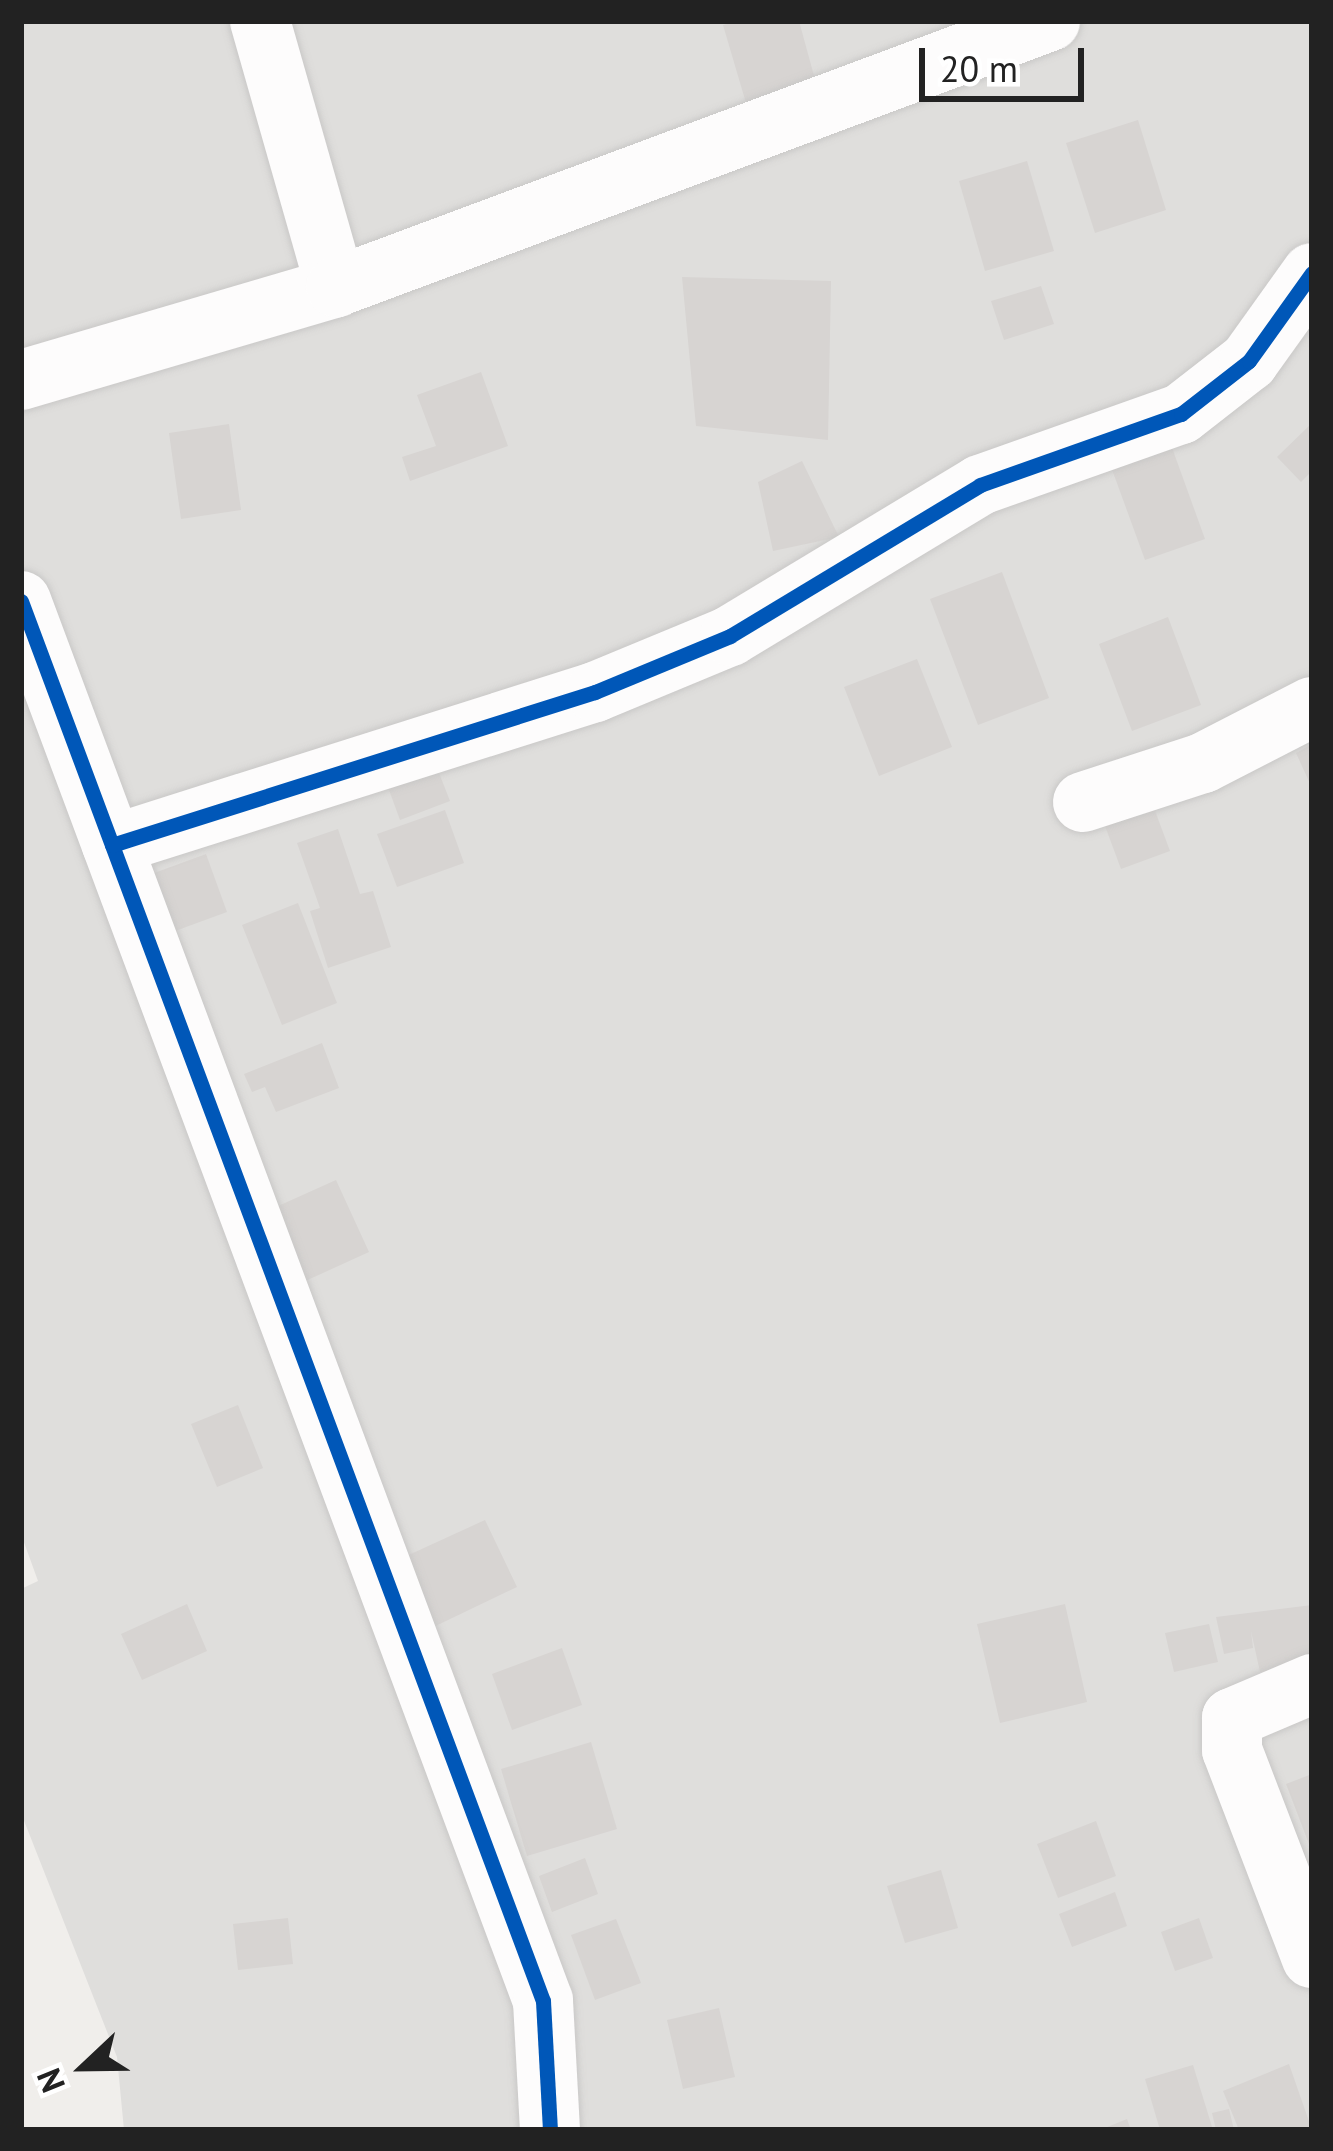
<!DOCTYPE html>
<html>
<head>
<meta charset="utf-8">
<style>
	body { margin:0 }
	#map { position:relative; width:1333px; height:2151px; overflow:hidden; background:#f0eeeb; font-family:"PT Sans",sans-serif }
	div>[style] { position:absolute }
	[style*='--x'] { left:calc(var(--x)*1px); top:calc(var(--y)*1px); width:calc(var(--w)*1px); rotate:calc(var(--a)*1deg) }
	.residential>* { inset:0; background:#dfdedc }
	.building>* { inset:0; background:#d7d4d2 }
	.roads { filter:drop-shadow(0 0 3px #c9c8c7) drop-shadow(0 0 3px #c9c8c7) }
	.street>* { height:60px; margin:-30px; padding:0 30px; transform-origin:30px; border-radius:30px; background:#fdfcfc }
	.cycleway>* { height:15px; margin:-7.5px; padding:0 7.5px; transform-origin:7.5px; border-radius:7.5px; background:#0057b8 }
	span { translate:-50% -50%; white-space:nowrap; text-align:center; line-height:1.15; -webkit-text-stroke:10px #fff; paint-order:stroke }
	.frame { position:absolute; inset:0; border:24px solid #222; pointer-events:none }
	.north { position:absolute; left:24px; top:2007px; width:120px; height:120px; -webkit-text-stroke:9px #fff; paint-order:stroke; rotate:248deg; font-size:33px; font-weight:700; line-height:48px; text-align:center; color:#222 }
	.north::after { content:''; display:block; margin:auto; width:42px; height:54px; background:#222; clip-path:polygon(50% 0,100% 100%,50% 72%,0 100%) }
	.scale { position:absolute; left:919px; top:48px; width:165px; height:54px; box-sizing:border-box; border:6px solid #222; border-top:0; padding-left:15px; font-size:36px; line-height:42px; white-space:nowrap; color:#222; -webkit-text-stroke:9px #fff; paint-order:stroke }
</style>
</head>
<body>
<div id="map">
	<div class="residential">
		<div style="clip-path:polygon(21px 21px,1312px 21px,1312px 2130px,124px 2130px,117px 2057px,21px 1813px,21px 1589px,38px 1581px,21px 1534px)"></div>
	</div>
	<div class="building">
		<div style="clip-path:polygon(738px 21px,799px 21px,816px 83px,746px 103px,723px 25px)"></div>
		<div style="clip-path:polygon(1138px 120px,1166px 210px,1095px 233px,1066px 143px)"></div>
		<div style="clip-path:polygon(1027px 161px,1054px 251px,985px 271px,959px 181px)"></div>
		<div style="clip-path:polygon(682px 277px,831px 281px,828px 440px,696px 426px)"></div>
		<div style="clip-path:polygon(1041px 286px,1054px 324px,1004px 340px,991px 301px)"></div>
		<div style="clip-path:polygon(481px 372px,508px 446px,410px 481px,402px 457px,436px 446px,417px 395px)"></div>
		<div style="clip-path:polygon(1312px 423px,1312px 471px,1301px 482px,1277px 457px)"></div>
		<div style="clip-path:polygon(229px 424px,241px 510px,181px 519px,169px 433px)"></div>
		<div style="clip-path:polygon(1166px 431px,1205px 539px,1145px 560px,1106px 453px)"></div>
		<div style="clip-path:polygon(802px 461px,839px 537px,773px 551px,758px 482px)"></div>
		<div style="clip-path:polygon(1002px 572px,1049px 698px,978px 725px,930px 599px)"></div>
		<div style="clip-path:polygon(1168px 617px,1201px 705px,1132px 731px,1099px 644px)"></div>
		<div style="clip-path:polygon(917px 659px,952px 747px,879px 776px,844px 687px)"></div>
		<div style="clip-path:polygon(1312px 744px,1312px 788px,1296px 753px)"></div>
		<div style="clip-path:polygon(434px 760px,450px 801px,400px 820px,385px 779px)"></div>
		<div style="clip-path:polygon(1154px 808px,1170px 851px,1121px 869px,1105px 826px)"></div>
		<div style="clip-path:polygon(445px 810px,464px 863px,397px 887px,377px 834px)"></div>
		<div style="clip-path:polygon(338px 829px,360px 894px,373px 891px,391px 947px,328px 968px,310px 911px,320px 908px,297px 843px)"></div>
		<div style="clip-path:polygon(206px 854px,227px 912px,156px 938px,135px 880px)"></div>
		<div style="clip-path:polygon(298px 903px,337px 1003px,282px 1025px,242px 925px)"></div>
		<div style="clip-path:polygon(322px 1043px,339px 1088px,276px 1112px,265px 1087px,252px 1092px,244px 1074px)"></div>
		<div style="clip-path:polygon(336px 1180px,369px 1252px,290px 1288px,256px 1216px)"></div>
		<div style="clip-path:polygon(238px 1405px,263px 1468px,217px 1487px,191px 1424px)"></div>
		<div style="clip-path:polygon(485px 1520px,517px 1587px,421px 1633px,389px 1564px)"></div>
		<div style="clip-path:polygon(187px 1604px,207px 1651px,142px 1680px,121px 1634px)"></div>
		<div style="clip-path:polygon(1065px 1604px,1087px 1702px,1000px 1723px,977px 1624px)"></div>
		<div style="clip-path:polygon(1312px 1605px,1312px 1662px,1260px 1672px,1251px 1631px,1253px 1648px,1224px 1654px,1216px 1617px)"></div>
		<div style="clip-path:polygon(1209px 1624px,1218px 1662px,1174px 1672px,1165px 1633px)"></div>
		<div style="clip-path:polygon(562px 1648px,582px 1705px,512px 1730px,492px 1674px)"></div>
		<div style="clip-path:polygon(591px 1742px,617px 1829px,527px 1856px,501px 1769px)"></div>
		<div style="clip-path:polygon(1312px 1774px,1312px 1852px,1286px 1784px)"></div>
		<div style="clip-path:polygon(1096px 1821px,1116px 1876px,1058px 1898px,1037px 1844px)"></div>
		<div style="clip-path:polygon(585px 1858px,598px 1894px,552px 1912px,539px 1876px)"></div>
		<div style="clip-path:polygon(941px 1870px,958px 1928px,905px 1943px,887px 1886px)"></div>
		<div style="clip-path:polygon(1115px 1892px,1127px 1926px,1072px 1947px,1059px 1914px)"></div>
		<div style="clip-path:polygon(288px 1918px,293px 1964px,238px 1970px,233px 1924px)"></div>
		<div style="clip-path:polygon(1199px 1918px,1213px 1958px,1175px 1971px,1161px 1932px)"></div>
		<div style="clip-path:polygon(616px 1919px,641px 1983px,595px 2000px,571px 1935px)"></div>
		<div style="clip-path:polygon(719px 2008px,735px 2077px,683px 2089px,667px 2020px)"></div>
		<div style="clip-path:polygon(1289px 2064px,1312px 2130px,1239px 2130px,1223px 2091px)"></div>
		<div style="clip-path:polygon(1193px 2065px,1213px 2130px,1160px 2130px,1145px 2079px)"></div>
		<div style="clip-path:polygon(1229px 2109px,1234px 2130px,1216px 2130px,1212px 2113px)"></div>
		<div style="clip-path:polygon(1127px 2119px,1131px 2130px,1100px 2130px)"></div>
	</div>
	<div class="roads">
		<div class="street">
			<div style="--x:260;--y:21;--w:277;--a:74.1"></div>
			<div style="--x:21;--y:380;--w:328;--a:-16.4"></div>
			<div style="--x:336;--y:287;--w:762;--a:-20.43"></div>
			<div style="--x:21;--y:601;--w:1494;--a:69.55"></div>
			<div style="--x:543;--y:2001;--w:129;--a:86.9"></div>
			<div style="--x:1083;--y:802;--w:126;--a:-18"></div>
			<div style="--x:1203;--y:763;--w:123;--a:-27.2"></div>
			<div style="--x:112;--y:845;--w:507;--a:-17.58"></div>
			<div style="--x:595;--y:692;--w:146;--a:-22.5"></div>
			<div style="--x:730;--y:636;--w:292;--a:-31.1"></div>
			<div style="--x:980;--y:485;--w:213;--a:-19.5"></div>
			<div style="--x:1181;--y:414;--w:86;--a:-37.9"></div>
			<div style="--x:1249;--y:361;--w:108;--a:-54.4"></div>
			<div style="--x:1312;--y:1684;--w:87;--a:157"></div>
			<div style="--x:1232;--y:1718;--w:32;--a:90"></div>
			<div style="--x:1232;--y:1750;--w:223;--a:69"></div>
		</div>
	</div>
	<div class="cycleway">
		<div style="--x:21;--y:601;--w:1494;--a:69.55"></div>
		<div style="--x:543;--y:2001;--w:129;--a:86.9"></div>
		<div style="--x:112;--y:845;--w:507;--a:-17.58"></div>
		<div style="--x:595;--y:692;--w:146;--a:-22.5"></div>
		<div style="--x:730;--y:636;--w:292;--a:-31.1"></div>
		<div style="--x:980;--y:485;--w:213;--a:-19.5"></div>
		<div style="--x:1181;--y:414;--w:86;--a:-37.9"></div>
		<div style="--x:1249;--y:361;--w:108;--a:-54.4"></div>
	</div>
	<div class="frame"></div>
	<div class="north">N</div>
	<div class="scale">20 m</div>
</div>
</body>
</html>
